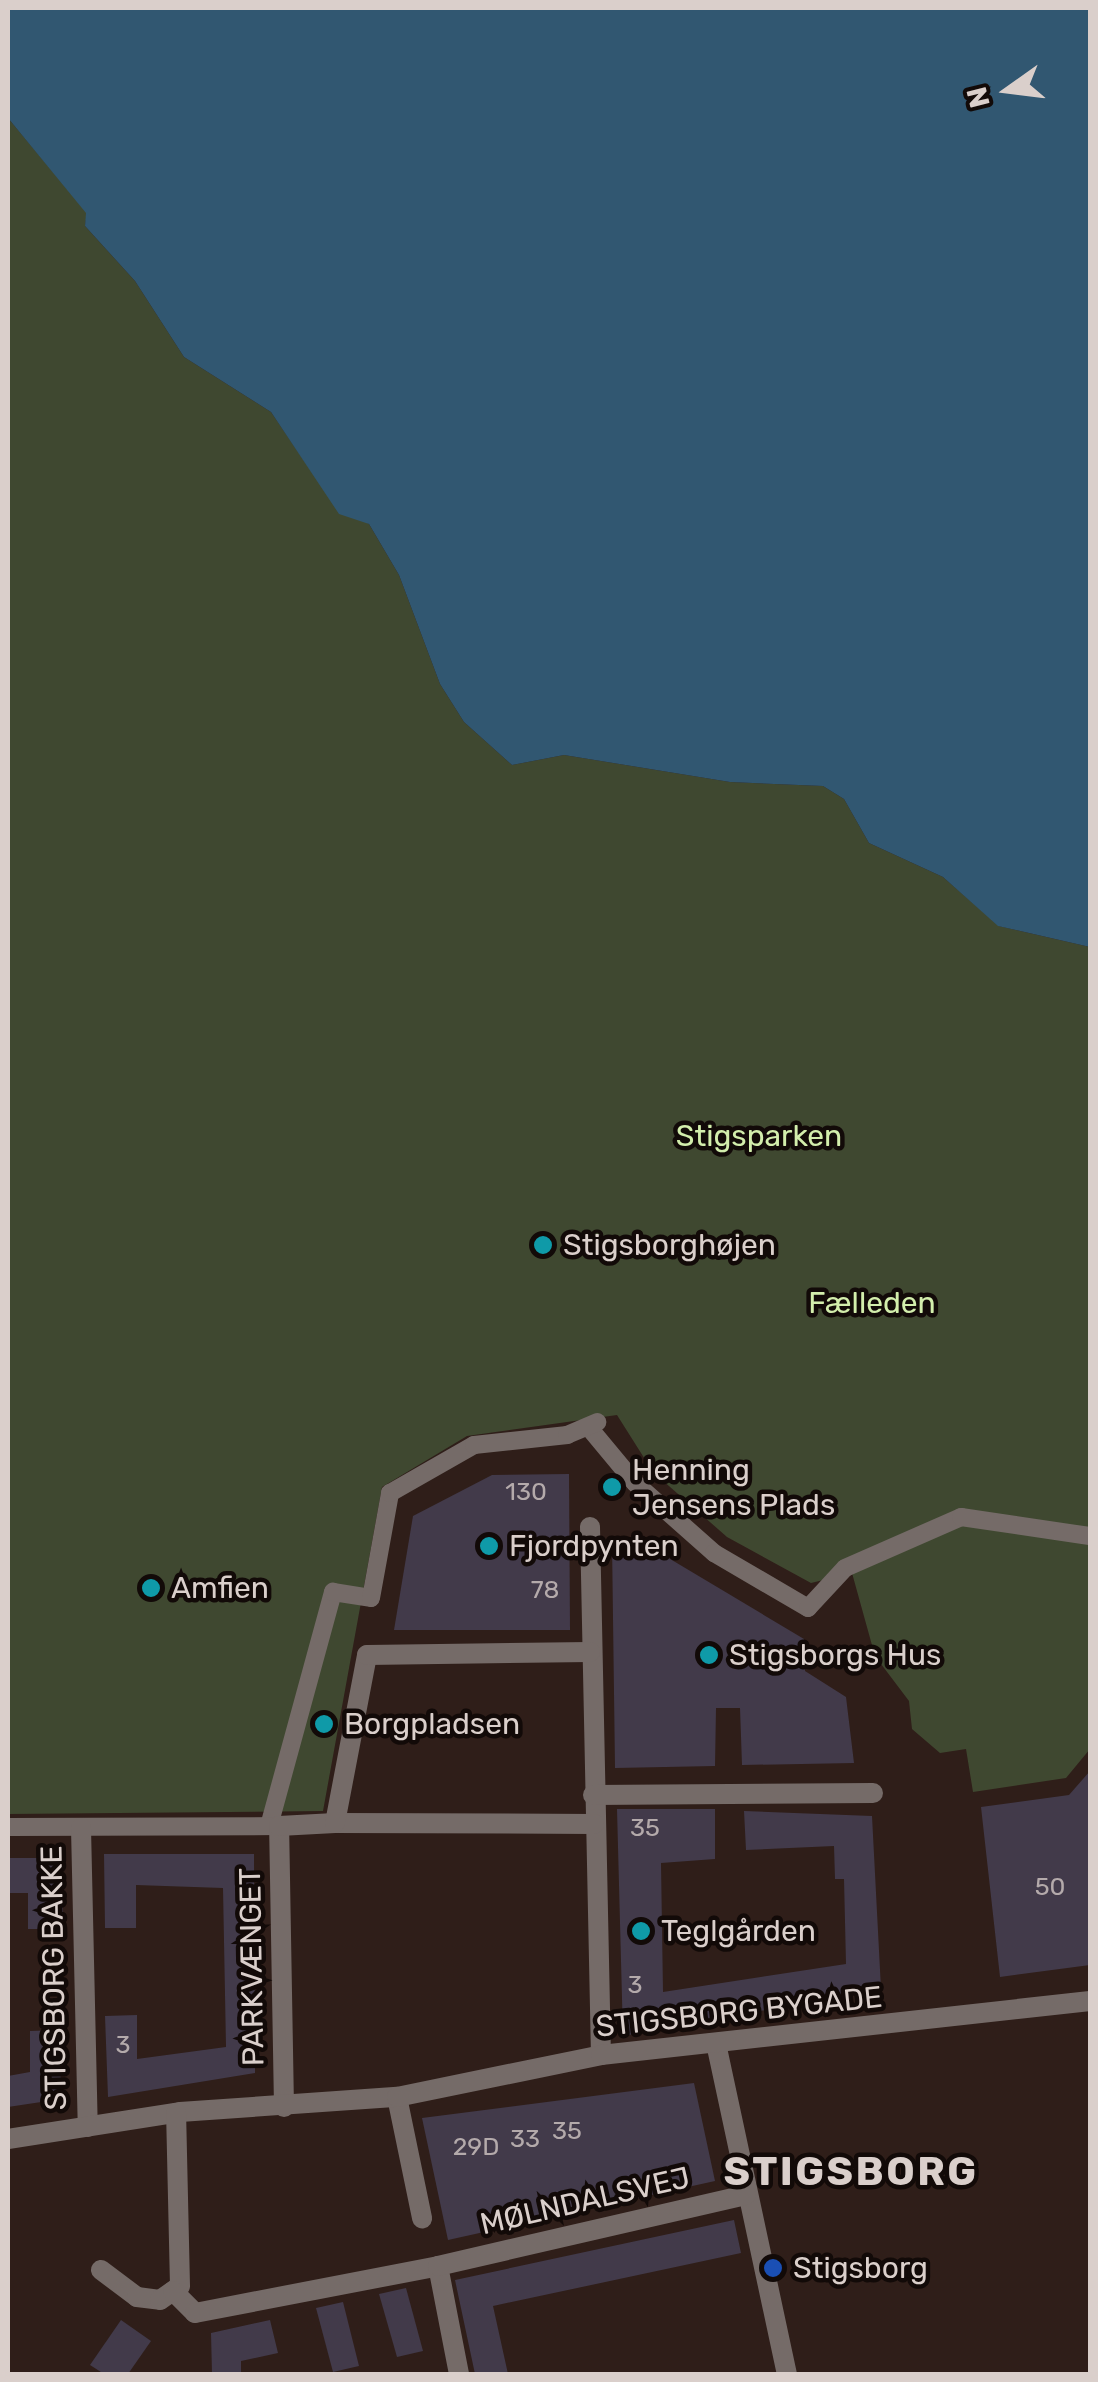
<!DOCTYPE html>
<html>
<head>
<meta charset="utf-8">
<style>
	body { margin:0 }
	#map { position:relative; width:1098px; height:2382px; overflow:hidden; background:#2f1e19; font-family:Rubik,sans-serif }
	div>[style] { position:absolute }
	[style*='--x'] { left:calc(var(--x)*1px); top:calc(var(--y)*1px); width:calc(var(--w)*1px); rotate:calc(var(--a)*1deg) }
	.green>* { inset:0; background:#3f4830 }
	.water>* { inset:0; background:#315771 }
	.building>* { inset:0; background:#423a4a }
	.pedestrian>* { height:18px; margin:-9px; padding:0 9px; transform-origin:9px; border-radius:9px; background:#756b68 }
	.minor>* { height:20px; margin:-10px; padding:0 10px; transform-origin:10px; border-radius:10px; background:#756b68 }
	.dots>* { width:28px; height:28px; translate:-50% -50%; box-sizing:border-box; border:5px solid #120a08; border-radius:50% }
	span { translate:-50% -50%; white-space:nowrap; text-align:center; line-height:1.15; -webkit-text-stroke:9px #120a08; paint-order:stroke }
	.number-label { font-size:25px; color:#b4aaab }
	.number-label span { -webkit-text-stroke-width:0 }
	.park-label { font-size:30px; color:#d3eeac }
	.poi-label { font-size:30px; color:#dacfcb }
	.left { translate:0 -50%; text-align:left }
	.street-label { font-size:30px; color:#dacfcb }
	.district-label { font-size:40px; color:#dacfcb; font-weight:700; letter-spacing:2.5px }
	.frame { position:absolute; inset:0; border:10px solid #dacfcb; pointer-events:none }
	.north { position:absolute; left:958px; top:40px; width:100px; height:100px; -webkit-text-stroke:8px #120a08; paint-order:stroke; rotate:256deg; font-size:28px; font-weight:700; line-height:40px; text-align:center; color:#dacfcb }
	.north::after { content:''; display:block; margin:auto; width:35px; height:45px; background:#dacfcb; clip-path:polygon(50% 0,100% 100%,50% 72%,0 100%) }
</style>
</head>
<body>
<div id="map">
	<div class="green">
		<div style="clip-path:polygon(8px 118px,87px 213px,85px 226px,135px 281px,184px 357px,271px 412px,330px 499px,369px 524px,399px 575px,440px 684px,464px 722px,512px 765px,564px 755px,730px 782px,823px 786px,844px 799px,869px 843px,943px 877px,999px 926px,1090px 947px,1090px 1749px,1066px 1778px,973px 1792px,966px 1749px,940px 1753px,912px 1729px,909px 1701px,875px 1656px,852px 1573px,811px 1583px,727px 1537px,653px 1472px,617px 1415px,467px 1436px,382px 1487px,323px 1811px,8px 1814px)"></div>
	</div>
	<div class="water">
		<div style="clip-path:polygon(8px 8px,1090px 8px,1090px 947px,998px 926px,943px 877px,869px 843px,844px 799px,823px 786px,730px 782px,564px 755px,512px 765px,464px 722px,440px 684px,399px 575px,369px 524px,339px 514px,271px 412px,184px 357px,135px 281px,85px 226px,86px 213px,8px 118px)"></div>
	</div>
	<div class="building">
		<div style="clip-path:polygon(569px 1474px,570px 1630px,394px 1630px,413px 1516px,492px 1475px)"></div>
		<div style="clip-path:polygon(640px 1541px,804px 1639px,805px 1671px,846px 1697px,854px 1763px,742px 1765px,740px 1708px,716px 1708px,715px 1766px,615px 1768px,612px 1543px)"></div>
		<div style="clip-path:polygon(1090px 1771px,1090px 1965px,1000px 1977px,981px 1807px,1069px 1795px)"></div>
		<div style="clip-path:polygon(617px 1809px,715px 1809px,715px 1859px,661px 1863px,663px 1992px,846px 1964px,844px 1879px,835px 1879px,834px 1846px,746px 1850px,744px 1811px,872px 1816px,881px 1989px,623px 2036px)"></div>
		<div style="clip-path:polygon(104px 1854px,254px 1854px,255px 2073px,108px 2097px,105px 2016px,137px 2015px,137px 2059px,226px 2047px,223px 1888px,136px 1885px,136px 1928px,105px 1928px)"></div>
		<div style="clip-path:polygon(8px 1858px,62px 1858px,63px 1929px,28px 1929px,28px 1893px,8px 1893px)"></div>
		<div style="clip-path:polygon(60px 2030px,61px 2099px,8px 2107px,8px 2076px,30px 2072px,30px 2031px)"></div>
		<div style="clip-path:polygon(694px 2083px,715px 2181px,448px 2240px,422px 2118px)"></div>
		<div style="clip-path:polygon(734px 2220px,741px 2253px,493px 2306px,508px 2374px,475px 2374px,455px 2280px)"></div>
		<div style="clip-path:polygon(406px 2288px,423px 2351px,397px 2357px,379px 2294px)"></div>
		<div style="clip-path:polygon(343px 2302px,359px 2366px,333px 2372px,316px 2308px)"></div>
		<div style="clip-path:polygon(121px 2320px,151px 2341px,128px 2374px,104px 2374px,90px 2365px)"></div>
		<div style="clip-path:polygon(270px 2320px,278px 2353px,241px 2361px,241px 2374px,212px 2374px,211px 2333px)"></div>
	</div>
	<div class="pedestrian">
		<div style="--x:591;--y:1430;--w:69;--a:50.3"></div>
		<div style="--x:635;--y:1483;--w:106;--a:41.5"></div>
		<div style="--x:714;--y:1553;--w:109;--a:30.3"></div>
		<div style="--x:808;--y:1608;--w:54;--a:-47.2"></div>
		<div style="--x:845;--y:1568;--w:127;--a:-23.7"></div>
		<div style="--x:961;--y:1517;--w:130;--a:8.4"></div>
		<div style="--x:269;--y:1826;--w:243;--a:-74.7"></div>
		<div style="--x:333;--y:1592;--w:38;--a:9"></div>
		<div style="--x:371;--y:1598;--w:107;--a:-79.7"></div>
		<div style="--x:390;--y:1493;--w:97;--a:-29.7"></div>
		<div style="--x:474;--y:1445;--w:94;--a:-6.1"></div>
		<div style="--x:567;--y:1435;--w:33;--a:-23"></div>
		<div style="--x:8;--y:1827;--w:271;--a:-0.2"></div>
	</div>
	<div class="minor">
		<div style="--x:590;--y:1527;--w:528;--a:88.81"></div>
		<div style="--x:593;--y:1795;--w:280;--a:-0.4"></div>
		<div style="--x:335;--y:1823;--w:259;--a:0.2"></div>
		<div style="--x:81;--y:1828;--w:299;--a:88.7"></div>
		<div style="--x:717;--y:2048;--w:333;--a:77.9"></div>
		<div style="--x:397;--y:2097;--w:124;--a:78.3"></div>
		<div style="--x:284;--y:2107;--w:281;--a:-91"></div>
		<div style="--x:279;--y:1826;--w:56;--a:-3.1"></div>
		<div style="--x:335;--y:1823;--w:171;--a:-79.2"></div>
		<div style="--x:367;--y:1655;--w:223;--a:-0.8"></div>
		<div style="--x:8;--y:2139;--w:174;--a:-8.9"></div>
		<div style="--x:180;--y:2112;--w:218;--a:-4"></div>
		<div style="--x:397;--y:2097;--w:208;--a:-11.6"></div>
		<div style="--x:601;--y:2055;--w:492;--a:-6.3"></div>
		<div style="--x:101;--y:2270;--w:45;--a:36.9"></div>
		<div style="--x:137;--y:2297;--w:23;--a:7"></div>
		<div style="--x:160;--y:2300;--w:24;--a:-35"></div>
		<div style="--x:180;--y:2286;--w:173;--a:-91.3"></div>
		<div style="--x:173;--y:2291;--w:31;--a:45"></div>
		<div style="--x:195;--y:2313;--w:248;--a:-10.9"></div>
		<div style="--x:459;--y:2374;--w:110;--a:-101"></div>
		<div style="--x:438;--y:2266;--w:316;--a:-13"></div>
	</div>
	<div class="dots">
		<div style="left:543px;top:1245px;background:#0f9aa8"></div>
		<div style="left:612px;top:1487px;background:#0f9aa8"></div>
		<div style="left:489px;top:1546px;background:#0f9aa8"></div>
		<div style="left:151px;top:1588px;background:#0f9aa8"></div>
		<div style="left:709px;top:1655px;background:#0f9aa8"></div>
		<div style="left:324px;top:1724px;background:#0f9aa8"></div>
		<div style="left:641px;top:1931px;background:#0f9aa8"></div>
		<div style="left:773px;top:2268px;background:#1a4fb4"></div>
	</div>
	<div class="number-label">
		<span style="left:526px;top:1492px">130</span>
		<span style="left:545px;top:1590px">78</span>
		<span style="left:645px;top:1828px">35</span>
		<span style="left:1050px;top:1887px">50</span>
		<span style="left:635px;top:1985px">3</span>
		<span style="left:123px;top:2045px">3</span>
		<span style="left:567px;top:2131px">35</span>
		<span style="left:525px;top:2139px">33</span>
		<span style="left:476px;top:2147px">29D</span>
	</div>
	<div class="park-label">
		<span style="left:759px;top:1136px">Stigsparken</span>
		<span style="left:872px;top:1303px">Fælleden</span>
	</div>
	<div class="poi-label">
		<span class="left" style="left:563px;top:1245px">Stigsborghøjen</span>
		<span class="left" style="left:632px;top:1487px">Henning<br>Jensens Plads</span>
		<span class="left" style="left:509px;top:1546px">Fjordpynten</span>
		<span class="left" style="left:171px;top:1588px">Amfien</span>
		<span class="left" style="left:729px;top:1655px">Stigsborgs Hus</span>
		<span class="left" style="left:344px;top:1724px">Borgpladsen</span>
		<span class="left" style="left:661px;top:1931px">Teglgården</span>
		<span class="left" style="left:793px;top:2268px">Stigsborg</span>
	</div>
	<div class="street-label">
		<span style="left:252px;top:1967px;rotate:-91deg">PARKVÆNGET</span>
		<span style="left:54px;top:1978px;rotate:-91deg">STIGSBORG BAKKE</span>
		<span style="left:739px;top:2012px;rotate:-6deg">STIGSBORG BYGADE</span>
		<span style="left:585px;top:2201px;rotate:-13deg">MØLNDALSVEJ</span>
	</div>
	<div class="district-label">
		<span style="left:851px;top:2172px">STIGSBORG</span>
	</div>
	<div class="frame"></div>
	<div class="north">N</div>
</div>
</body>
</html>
